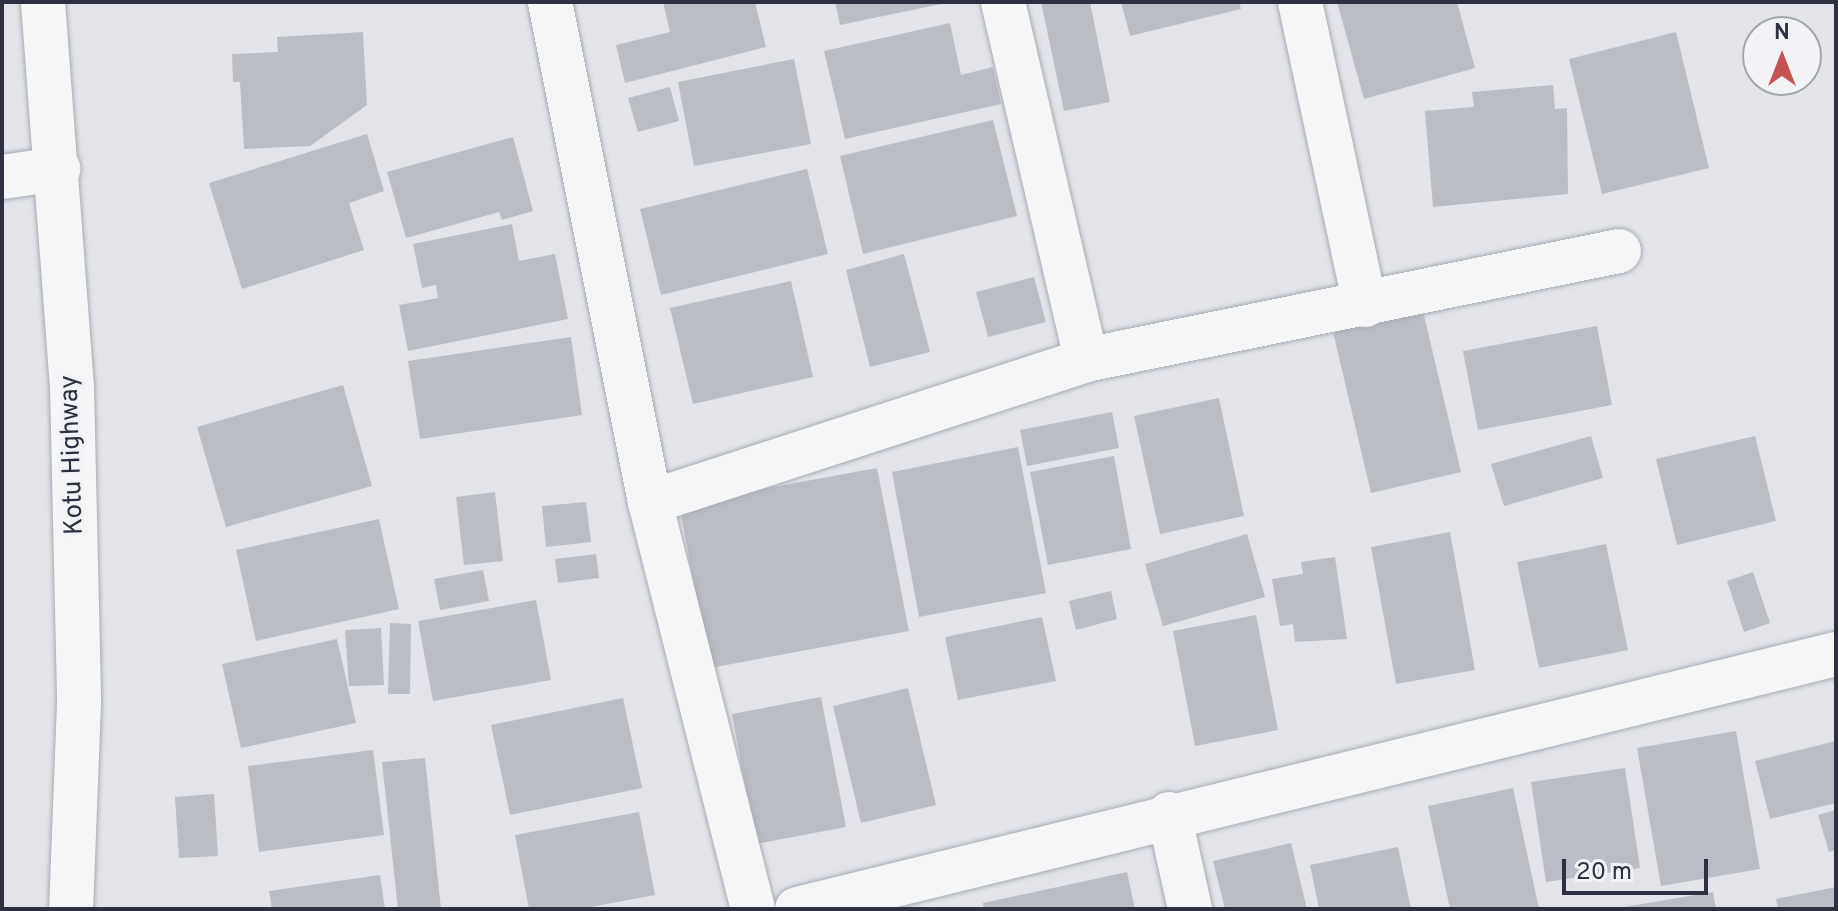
<!DOCTYPE html>
<html>
<head>
<meta charset="utf-8">
<style>
	body { margin:0 }
	#map { position:relative; width:1838px; height:911px; overflow:hidden; background:#e2e4ea; font-family:Overpass,sans-serif }
	div>[style] { position:absolute }
	[style*='--x'] { left:calc(var(--x)*1px); top:calc(var(--y)*1px); width:calc(var(--w)*1px); rotate:calc(var(--a)*1deg) }
	.building>* { inset:0; background:#babdc6 }
	.roads { filter:drop-shadow(0 0 2px #a8aab4) drop-shadow(0 0 2px #a8aab4) }
	.minor>* { height:44px; margin:-22px; padding:0 22px; transform-origin:22px; border-radius:22px; background:#f5f6f8 }
	.tertiary>* { height:44px; margin:-22px; padding:0 22px; transform-origin:22px; border-radius:22px; background:#f5f6f8 }
	span { translate:-50% -50%; white-space:nowrap; text-align:center; line-height:1.15; -webkit-text-stroke:7px #f2f3f7; paint-order:stroke }
	.street-label { font-size:26px; color:#2c3040 }
	.frame { position:absolute; inset:0; border:4px solid #2c3040; pointer-events:none }
	.north { position:absolute; left:1742px; top:16px; width:80px; height:80px; box-sizing:border-box; background:#f2f3f7; border:2px solid #a3a5ae; border-radius:50%; rotate:0deg; font-size:22px; font-weight:700; line-height:32px; text-align:center; color:#2c3040 }
	.north::after { content:''; display:block; margin:auto; width:28px; height:36px; background:#c45452; clip-path:polygon(50% 0,100% 100%,50% 72%,0 100%) }
	.scale { position:absolute; left:1562px; top:859px; width:146px; height:36px; box-sizing:border-box; border:4px solid #2c3040; border-top:0; padding-left:10px; font-size:24px; line-height:28px; white-space:nowrap; color:#2c3040; -webkit-text-stroke:6px #f2f3f7; paint-order:stroke }
</style>
</head>
<body>
<div id="map">
	<div class="building">
		<div style="clip-path:polygon(663px 2px,755px 2px,766px 47px,625px 83px,616px 45px,670px 32px)"></div>
		<div style="clip-path:polygon(835px 2px,946px 2px,946px 3px,840px 25px)"></div>
		<div style="clip-path:polygon(1041px 2px,1090px 2px,1110px 102px,1064px 111px)"></div>
		<div style="clip-path:polygon(1121px 2px,1239px 2px,1241px 9px,1130px 36px)"></div>
		<div style="clip-path:polygon(1337px 2px,1457px 2px,1475px 68px,1364px 99px)"></div>
		<div style="clip-path:polygon(950px 23px,961px 75px,993px 67px,1001px 104px,845px 139px,824px 51px)"></div>
		<div style="clip-path:polygon(363px 32px,367px 105px,310px 146px,244px 149px,240px 82px,233px 82px,232px 54px,278px 52px,277px 37px)"></div>
		<div style="clip-path:polygon(1676px 32px,1709px 168px,1602px 194px,1569px 59px)"></div>
		<div style="clip-path:polygon(794px 59px,811px 144px,694px 166px,678px 82px)"></div>
		<div style="clip-path:polygon(1553px 85px,1555px 109px,1567px 108px,1568px 194px,1433px 207px,1425px 111px,1474px 107px,1472px 92px)"></div>
		<div style="clip-path:polygon(670px 87px,679px 121px,638px 132px,628px 98px)"></div>
		<div style="clip-path:polygon(993px 120px,1017px 216px,863px 254px,840px 156px)"></div>
		<div style="clip-path:polygon(367px 134px,384px 191px,349px 203px,364px 250px,242px 289px,209px 183px)"></div>
		<div style="clip-path:polygon(513px 137px,533px 211px,502px 220px,499px 212px,406px 238px,387px 172px)"></div>
		<div style="clip-path:polygon(807px 169px,828px 254px,661px 295px,640px 209px)"></div>
		<div style="clip-path:polygon(512px 224px,519px 261px,555px 254px,568px 319px,408px 351px,399px 305px,438px 298px,436px 285px,422px 288px,413px 244px)"></div>
		<div style="clip-path:polygon(904px 254px,930px 352px,870px 367px,846px 270px)"></div>
		<div style="clip-path:polygon(1034px 277px,1046px 322px,988px 337px,976px 292px)"></div>
		<div style="clip-path:polygon(791px 281px,813px 377px,693px 404px,670px 308px)"></div>
		<div style="clip-path:polygon(1423px 311px,1461px 472px,1371px 493px,1333px 332px)"></div>
		<div style="clip-path:polygon(1597px 326px,1612px 405px,1478px 430px,1463px 351px)"></div>
		<div style="clip-path:polygon(571px 337px,582px 415px,420px 439px,408px 361px)"></div>
		<div style="clip-path:polygon(343px 385px,372px 486px,226px 527px,197px 427px)"></div>
		<div style="clip-path:polygon(1219px 398px,1244px 516px,1160px 534px,1134px 416px)"></div>
		<div style="clip-path:polygon(1112px 412px,1119px 448px,1027px 466px,1020px 430px)"></div>
		<div style="clip-path:polygon(1591px 436px,1603px 478px,1504px 506px,1491px 464px)"></div>
		<div style="clip-path:polygon(1755px 436px,1776px 521px,1677px 545px,1656px 459px)"></div>
		<div style="clip-path:polygon(1018px 447px,1046px 593px,919px 617px,892px 472px)"></div>
		<div style="clip-path:polygon(1114px 456px,1131px 549px,1048px 565px,1030px 472px)"></div>
		<div style="clip-path:polygon(877px 468px,909px 631px,710px 668px,679px 504px)"></div>
		<div style="clip-path:polygon(495px 492px,503px 561px,464px 565px,456px 497px)"></div>
		<div style="clip-path:polygon(586px 502px,591px 542px,546px 547px,542px 506px)"></div>
		<div style="clip-path:polygon(379px 519px,399px 609px,256px 641px,236px 550px)"></div>
		<div style="clip-path:polygon(1450px 532px,1475px 670px,1396px 684px,1371px 547px)"></div>
		<div style="clip-path:polygon(1247px 534px,1265px 597px,1163px 626px,1145px 564px)"></div>
		<div style="clip-path:polygon(1606px 544px,1628px 650px,1539px 668px,1517px 562px)"></div>
		<div style="clip-path:polygon(596px 554px,599px 578px,558px 583px,555px 559px)"></div>
		<div style="clip-path:polygon(1335px 557px,1347px 639px,1295px 642px,1293px 624px,1280px 626px,1272px 579px,1303px 574px,1301px 562px)"></div>
		<div style="clip-path:polygon(483px 570px,489px 601px,440px 610px,434px 579px)"></div>
		<div style="clip-path:polygon(1753px 572px,1770px 623px,1744px 632px,1727px 581px)"></div>
		<div style="clip-path:polygon(1111px 591px,1117px 619px,1076px 630px,1069px 601px)"></div>
		<div style="clip-path:polygon(536px 600px,551px 680px,433px 701px,418px 621px)"></div>
		<div style="clip-path:polygon(1256px 615px,1278px 730px,1195px 746px,1173px 631px)"></div>
		<div style="clip-path:polygon(1042px 617px,1056px 681px,958px 700px,945px 637px)"></div>
		<div style="clip-path:polygon(390px 623px,411px 624px,410px 694px,388px 694px)"></div>
		<div style="clip-path:polygon(381px 628px,384px 685px,349px 686px,345px 630px)"></div>
		<div style="clip-path:polygon(337px 639px,356px 723px,241px 748px,222px 664px)"></div>
		<div style="clip-path:polygon(908px 688px,936px 805px,861px 823px,833px 706px)"></div>
		<div style="clip-path:polygon(821px 697px,846px 827px,756px 844px,732px 714px)"></div>
		<div style="clip-path:polygon(623px 698px,642px 788px,510px 815px,491px 725px)"></div>
		<div style="clip-path:polygon(1736px 731px,1760px 869px,1661px 886px,1637px 748px)"></div>
		<div style="clip-path:polygon(1836px 741px,1836px 803px,1770px 819px,1755px 761px)"></div>
		<div style="clip-path:polygon(373px 750px,384px 835px,259px 852px,248px 766px)"></div>
		<div style="clip-path:polygon(425px 758px,441px 909px,398px 909px,382px 762px)"></div>
		<div style="clip-path:polygon(1625px 768px,1640px 868px,1546px 882px,1531px 782px)"></div>
		<div style="clip-path:polygon(1513px 788px,1539px 909px,1450px 909px,1428px 806px)"></div>
		<div style="clip-path:polygon(214px 794px,218px 856px,179px 858px,175px 797px)"></div>
		<div style="clip-path:polygon(1836px 810px,1836px 850px,1829px 852px,1818px 815px)"></div>
		<div style="clip-path:polygon(639px 812px,655px 895px,580px 909px,529px 909px,515px 835px)"></div>
		<div style="clip-path:polygon(1291px 843px,1307px 909px,1225px 909px,1213px 861px)"></div>
		<div style="clip-path:polygon(1398px 847px,1411px 909px,1319px 909px,1310px 865px)"></div>
		<div style="clip-path:polygon(1127px 872px,1135px 909px,984px 909px,983px 903px)"></div>
		<div style="clip-path:polygon(380px 875px,385px 909px,272px 909px,269px 891px)"></div>
		<div style="clip-path:polygon(1836px 887px,1836px 909px,1778px 909px,1776px 899px)"></div>
		<div style="clip-path:polygon(1713px 892px,1716px 909px,1624px 909px,1624px 907px)"></div>
	</div>
	<div class="roads">
		<div class="minor">
			<div style="--x:550;--y:2;--w:510;--a:78.69"></div>
			<div style="--x:650;--y:502;--w:420;--a:75.8"></div>
			<div style="--x:1003;--y:2;--w:367;--a:76.9"></div>
			<div style="--x:1300;--y:2;--w:310;--a:77.9"></div>
			<div style="--x:2;--y:177;--w:57;--a:-8.1"></div>
			<div style="--x:650;--y:502;--w:459;--a:-18"></div>
			<div style="--x:1086;--y:360;--w:544;--a:-11.56"></div>
			<div style="--x:1169;--y:814;--w:97;--a:77.5"></div>
			<div style="--x:797;--y:909;--w:1070;--a:-13.79"></div>
		</div>
		<div class="tertiary">
			<div style="--x:43;--y:2;--w:386;--a:85.7"></div>
			<div style="--x:72;--y:387;--w:316;--a:88.7"></div>
			<div style="--x:79;--y:703;--w:206;--a:92.2"></div>
		</div>
	</div>
	<div class="street-label">
		<span style="left:73px;top:455px;rotate:-92deg">Kotu Highway</span>
	</div>
	<div class="frame"></div>
	<div class="north">N</div>
	<div class="scale">20 m</div>
</div>
</body>
</html>
